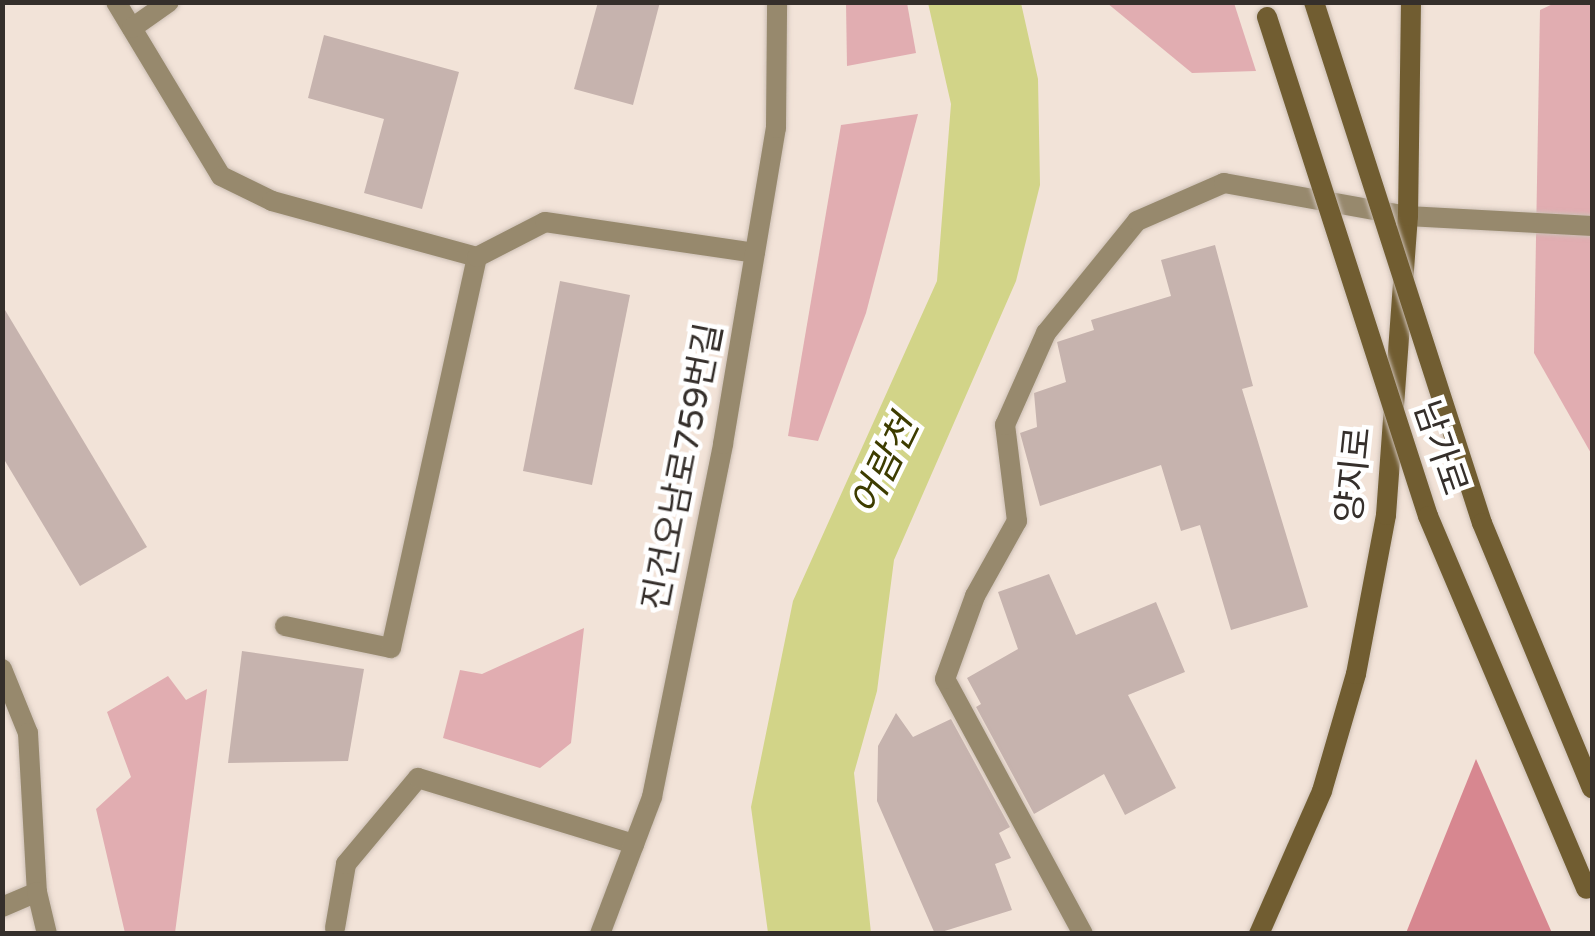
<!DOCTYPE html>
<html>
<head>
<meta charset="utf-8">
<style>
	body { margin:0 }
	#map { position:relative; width:1595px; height:936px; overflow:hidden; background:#f2e3d8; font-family:"Varela Round","Noto Sans KR",sans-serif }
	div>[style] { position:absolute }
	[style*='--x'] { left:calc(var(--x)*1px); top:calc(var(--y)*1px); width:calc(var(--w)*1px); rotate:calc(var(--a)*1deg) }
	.green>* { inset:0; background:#e1adb1 }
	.forest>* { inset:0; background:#d78790 }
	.water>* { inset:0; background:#d2d488 }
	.building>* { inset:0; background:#c6b3ae }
	.roads { filter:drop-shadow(0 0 2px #ccbfb5) drop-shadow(0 0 2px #ccbfb5) }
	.lane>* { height:20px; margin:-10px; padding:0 10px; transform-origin:10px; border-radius:10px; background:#97896d }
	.street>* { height:20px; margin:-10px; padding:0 10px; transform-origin:10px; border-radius:10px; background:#97896d }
	.secondary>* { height:20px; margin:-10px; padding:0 10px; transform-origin:10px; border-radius:10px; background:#715d31 }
	.bridges { filter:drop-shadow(0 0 2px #ccbfb5) drop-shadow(0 0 2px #ccbfb5) }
	.secondary-bridge>* { height:20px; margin:-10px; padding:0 10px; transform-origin:10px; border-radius:10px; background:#715d31 }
	span { translate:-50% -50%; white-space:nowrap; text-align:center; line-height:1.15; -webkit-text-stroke:9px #fff; paint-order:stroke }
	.street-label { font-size:35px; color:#352f2b }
	.water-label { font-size:38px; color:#3d3c00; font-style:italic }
	.frame { position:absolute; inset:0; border:5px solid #352f2b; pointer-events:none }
</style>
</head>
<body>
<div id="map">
	<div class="green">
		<div style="clip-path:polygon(846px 3px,907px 3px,916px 53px,847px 66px)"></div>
		<div style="clip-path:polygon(1107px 3px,1234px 3px,1256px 71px,1192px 73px)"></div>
		<div style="clip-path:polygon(1555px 3px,1592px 3px,1592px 455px,1534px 353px,1540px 10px)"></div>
		<div style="clip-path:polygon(918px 114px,866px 313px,818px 441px,788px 436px,841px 125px)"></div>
		<div style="clip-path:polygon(584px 628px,571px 743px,540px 768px,443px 738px,460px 670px,482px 674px)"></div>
		<div style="clip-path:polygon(168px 676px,186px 700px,207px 689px,175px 933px,125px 933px,96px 809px,131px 777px,107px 712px)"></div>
	</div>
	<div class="forest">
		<div style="clip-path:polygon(1476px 759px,1552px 933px,1406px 933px)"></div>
	</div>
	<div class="water">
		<div style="clip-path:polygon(928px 3px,1021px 3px,1038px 79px,1040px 185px,1016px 281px,894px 560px,877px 691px,854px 773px,871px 933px,768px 933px,751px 807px,793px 601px,937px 281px,951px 104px)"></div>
	</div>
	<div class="building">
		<div style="clip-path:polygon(598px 2px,660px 2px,633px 105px,574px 89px)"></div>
		<div style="clip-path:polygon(324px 35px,459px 72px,422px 209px,364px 193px,384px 119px,308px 98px)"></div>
		<div style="clip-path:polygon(1215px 245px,1253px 386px,1242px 389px,1308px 607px,1231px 630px,1200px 525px,1181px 531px,1161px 465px,1040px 506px,1020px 433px,1037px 427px,1034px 393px,1066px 382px,1057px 342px,1094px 330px,1091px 320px,1171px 296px,1161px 260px)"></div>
		<div style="clip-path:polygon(560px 281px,630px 295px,592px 485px,523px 471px)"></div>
		<div style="clip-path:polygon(2px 305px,147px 547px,80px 586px,2px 456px)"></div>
		<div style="clip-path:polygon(1049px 574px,1076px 635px,1156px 602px,1185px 672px,1128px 695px,1176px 788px,1125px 815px,1104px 774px,1034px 814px,976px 707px,981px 704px,967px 678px,1018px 649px,998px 592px)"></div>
		<div style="clip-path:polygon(242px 651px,364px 669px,348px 761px,228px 763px)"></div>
		<div style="clip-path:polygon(896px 713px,913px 737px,951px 719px,1010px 827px,999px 833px,1011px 858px,995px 864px,1012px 910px,935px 934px,877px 801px,878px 746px)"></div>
	</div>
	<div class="roads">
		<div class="lane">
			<div style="--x:116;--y:2;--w:203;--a:58.9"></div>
			<div style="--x:221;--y:176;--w:57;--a:26.1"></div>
			<div style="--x:272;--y:201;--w:213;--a:15.3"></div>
			<div style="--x:132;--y:28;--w:45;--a:-35.1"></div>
			<div style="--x:1408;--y:216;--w:184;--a:3.1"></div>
			<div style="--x:285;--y:626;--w:108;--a:11.7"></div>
			<div style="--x:391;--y:648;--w:400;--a:-77.6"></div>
			<div style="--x:477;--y:257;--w:76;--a:-27.2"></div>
			<div style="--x:545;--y:222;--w:212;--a:8.4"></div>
			<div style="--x:2;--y:669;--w:69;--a:67.9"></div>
			<div style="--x:28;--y:733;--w:159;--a:86.8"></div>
		</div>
		<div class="street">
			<div style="--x:2;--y:907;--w:38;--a:-23"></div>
			<div style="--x:37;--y:892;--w:43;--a:76.6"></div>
			<div style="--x:335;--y:928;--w:65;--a:-80.2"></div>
			<div style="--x:346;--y:864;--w:112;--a:-50.1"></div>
			<div style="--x:418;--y:778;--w:226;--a:17"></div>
			<div style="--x:600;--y:934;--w:147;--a:-69.2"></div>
			<div style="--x:652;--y:797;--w:360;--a:-78.6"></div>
			<div style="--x:723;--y:444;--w:320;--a:-80.5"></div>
			<div style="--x:776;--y:128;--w:126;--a:-89.5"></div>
			<div style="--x:1083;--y:934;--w:290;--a:-118.4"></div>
			<div style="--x:945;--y:679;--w:88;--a:-70.1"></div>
			<div style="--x:975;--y:596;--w:86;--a:-60.8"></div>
			<div style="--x:1017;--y:521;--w:97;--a:-97.1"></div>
			<div style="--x:1005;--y:425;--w:101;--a:-66"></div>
			<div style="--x:1046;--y:333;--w:144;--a:-50.9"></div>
			<div style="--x:1137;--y:221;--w:95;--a:-23.6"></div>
			<div style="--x:1224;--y:183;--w:187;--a:10.2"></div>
		</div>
		<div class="secondary">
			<div style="--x:1259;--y:934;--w:156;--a:-66.2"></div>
			<div style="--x:1322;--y:791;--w:122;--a:-73.8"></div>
			<div style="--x:1356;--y:674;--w:162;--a:-79.3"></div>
			<div style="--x:1386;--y:515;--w:300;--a:-85.8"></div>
			<div style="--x:1408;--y:216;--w:214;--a:-89.2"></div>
		</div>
	</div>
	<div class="bridges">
		<div class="secondary-bridge">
			<div style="--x:1314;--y:2;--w:547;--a:72.13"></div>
			<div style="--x:1482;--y:523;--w:287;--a:67.5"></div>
			<div style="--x:1267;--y:17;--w:524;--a:72.12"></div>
			<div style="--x:1428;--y:516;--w:405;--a:67"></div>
		</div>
	</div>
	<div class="street-label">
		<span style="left:1440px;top:448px;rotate:71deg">남가로</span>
		<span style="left:683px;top:467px;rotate:-79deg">진건오남로759번길</span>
		<span style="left:1354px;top:475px;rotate:-84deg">양지로</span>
	</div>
	<div class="water-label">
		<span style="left:886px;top:466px;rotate:-64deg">어람천</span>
	</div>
	<div class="frame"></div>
</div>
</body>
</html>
